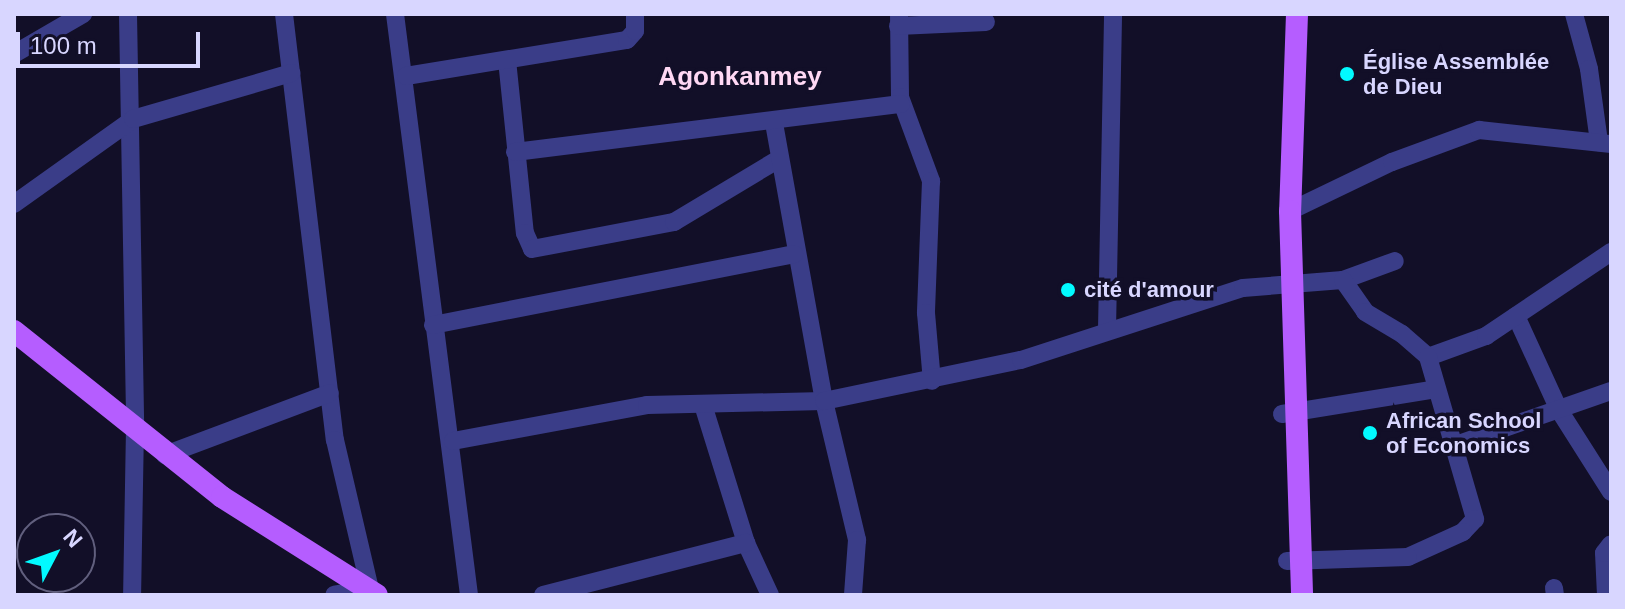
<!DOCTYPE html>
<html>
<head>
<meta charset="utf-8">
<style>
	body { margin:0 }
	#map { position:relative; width:1625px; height:609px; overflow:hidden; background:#120f28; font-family:Helvetica,sans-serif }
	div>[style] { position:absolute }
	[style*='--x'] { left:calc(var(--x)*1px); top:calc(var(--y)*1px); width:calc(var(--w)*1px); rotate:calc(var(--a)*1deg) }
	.minor>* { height:18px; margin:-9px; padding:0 9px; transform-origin:9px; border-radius:9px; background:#3a3d88 }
	.major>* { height:22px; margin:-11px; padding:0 11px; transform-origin:11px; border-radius:11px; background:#b55dff }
	.dots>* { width:22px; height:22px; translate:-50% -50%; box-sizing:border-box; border:4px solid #120f28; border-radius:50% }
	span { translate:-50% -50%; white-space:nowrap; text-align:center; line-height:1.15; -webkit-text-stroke:7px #120f28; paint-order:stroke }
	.poi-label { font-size:22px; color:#d8d6ff; font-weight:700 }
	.left { translate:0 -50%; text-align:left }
	.quarter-label { font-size:26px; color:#ffd8f4; font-weight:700 }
	.frame { position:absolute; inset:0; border:16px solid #d8d6ff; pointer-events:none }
	.north { position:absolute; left:16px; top:513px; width:80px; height:80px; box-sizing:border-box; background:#120f28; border:2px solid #615f7e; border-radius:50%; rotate:49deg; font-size:22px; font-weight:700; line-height:32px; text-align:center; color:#d8d6ff }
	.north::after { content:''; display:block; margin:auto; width:28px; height:36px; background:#02faff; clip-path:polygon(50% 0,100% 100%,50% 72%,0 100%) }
	.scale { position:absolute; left:16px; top:32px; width:184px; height:36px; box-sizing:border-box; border:4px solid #d8d6ff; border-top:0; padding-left:10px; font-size:24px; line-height:28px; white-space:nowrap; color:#d8d6ff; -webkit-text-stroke:6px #120f28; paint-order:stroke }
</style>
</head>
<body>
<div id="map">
	<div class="minor">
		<div style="--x:128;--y:14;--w:414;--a:89"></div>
		<div style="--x:135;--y:428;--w:167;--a:91"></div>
		<div style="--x:284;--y:14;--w:429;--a:83.2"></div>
		<div style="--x:335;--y:440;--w:153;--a:76.8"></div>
		<div style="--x:370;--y:589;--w:36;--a:171"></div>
		<div style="--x:395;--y:14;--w:586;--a:82.74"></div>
		<div style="--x:899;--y:14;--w:83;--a:89.3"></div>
		<div style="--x:900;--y:97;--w:90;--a:69.7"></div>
		<div style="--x:931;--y:181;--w:132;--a:92.2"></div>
		<div style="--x:926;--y:313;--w:68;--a:85"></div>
		<div style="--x:1574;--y:14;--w:57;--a:74.7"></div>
		<div style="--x:1589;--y:69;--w:74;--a:82.2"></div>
		<div style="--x:898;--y:26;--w:88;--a:-2.6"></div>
		<div style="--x:14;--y:54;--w:80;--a:-30.1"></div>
		<div style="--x:507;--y:60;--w:174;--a:84.1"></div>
		<div style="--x:525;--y:233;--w:17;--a:66"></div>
		<div style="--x:532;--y:249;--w:145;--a:-10.8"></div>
		<div style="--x:674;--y:222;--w:122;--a:-31"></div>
		<div style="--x:406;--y:76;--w:224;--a:-9.3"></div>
		<div style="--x:627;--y:40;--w:12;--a:-48"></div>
		<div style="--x:635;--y:31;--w:17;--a:-90"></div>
		<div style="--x:774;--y:123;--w:282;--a:79.8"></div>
		<div style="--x:824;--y:401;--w:143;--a:76.6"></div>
		<div style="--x:857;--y:540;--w:55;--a:94.2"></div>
		<div style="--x:515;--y:152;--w:389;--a:-7.1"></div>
		<div style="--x:14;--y:204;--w:146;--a:-35.5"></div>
		<div style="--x:133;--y:119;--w:165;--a:-16.2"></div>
		<div style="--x:1290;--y:211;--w:113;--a:-25.7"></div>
		<div style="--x:1392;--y:162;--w:93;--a:-20.2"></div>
		<div style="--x:1479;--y:130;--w:133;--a:6.1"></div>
		<div style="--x:1343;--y:280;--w:55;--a:-20.1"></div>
		<div style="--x:1516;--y:316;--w:103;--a:65.4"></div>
		<div style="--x:1559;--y:410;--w:97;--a:57.6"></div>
		<div style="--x:433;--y:325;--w:368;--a:-11.1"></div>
		<div style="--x:1107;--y:330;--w:316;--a:-88.9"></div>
		<div style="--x:1428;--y:357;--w:62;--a:-19.9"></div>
		<div style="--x:1486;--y:336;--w:151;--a:-33.9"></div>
		<div style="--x:704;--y:408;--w:141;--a:72.7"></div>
		<div style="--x:746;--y:543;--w:57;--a:65.2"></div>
		<div style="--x:1282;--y:414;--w:156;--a:-9.2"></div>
		<div style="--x:453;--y:441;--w:197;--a:-10.5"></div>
		<div style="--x:647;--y:405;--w:177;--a:-1.3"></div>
		<div style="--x:824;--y:401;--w:201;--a:-11.8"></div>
		<div style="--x:1021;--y:360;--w:233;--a:-18"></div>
		<div style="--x:1243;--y:288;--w:100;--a:-4.6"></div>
		<div style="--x:1343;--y:280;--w:39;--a:55"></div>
		<div style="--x:1365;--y:312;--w:43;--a:30.7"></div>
		<div style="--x:1402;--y:334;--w:35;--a:41"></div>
		<div style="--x:1428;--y:357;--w:169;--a:73.8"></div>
		<div style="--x:1475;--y:519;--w:18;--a:133"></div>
		<div style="--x:1463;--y:532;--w:60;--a:155.6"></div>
		<div style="--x:1408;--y:557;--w:121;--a:178.1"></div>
		<div style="--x:1453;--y:446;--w:167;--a:-19.2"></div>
		<div style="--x:165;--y:455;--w:176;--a:-20.6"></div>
		<div style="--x:1554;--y:588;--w:7;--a:82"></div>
		<div style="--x:543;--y:595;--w:210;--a:-14.4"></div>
		<div style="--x:1606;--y:595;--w:42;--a:-92.7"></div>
		<div style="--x:1604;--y:553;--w:11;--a:-52"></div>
	</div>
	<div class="major">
		<div style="--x:1297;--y:14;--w:197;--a:92"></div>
		<div style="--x:1290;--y:211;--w:384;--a:88.2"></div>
		<div style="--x:14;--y:331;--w:266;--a:38.6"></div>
		<div style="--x:222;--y:497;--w:183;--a:32.3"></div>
	</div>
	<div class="dots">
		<div style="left:1347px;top:74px;background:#02faff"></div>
		<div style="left:1068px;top:290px;background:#02faff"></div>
		<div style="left:1370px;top:433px;background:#02faff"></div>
	</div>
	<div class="poi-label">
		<span class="left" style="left:1363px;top:74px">Église Assemblée<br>de Dieu</span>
		<span class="left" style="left:1084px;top:290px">cité d'amour</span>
		<span class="left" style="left:1386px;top:433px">African School<br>of Economics</span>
	</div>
	<div class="quarter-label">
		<span style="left:740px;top:77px">Agonkanmey</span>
	</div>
	<div class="frame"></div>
	<div class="north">N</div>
	<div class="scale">100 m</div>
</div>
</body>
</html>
